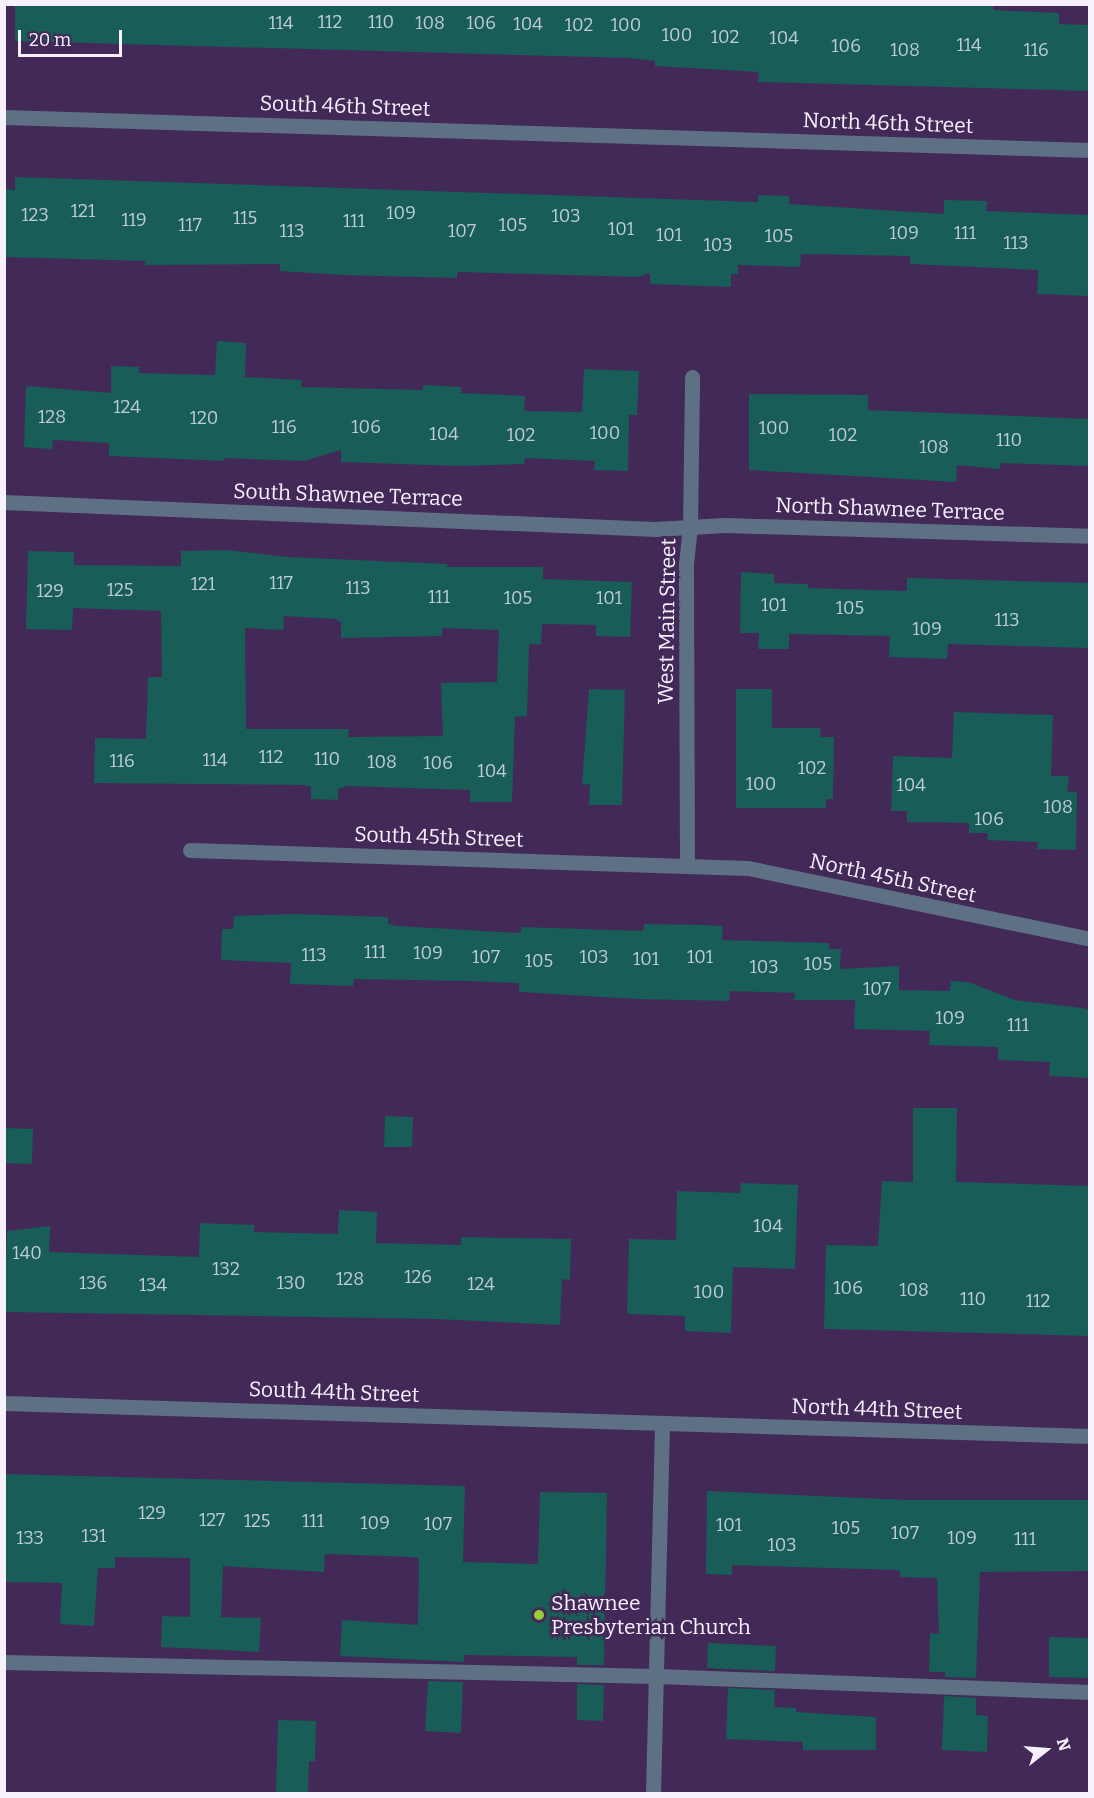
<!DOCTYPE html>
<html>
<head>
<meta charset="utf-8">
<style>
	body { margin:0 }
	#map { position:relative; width:1094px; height:1798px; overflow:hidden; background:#422957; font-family:Bitter,serif }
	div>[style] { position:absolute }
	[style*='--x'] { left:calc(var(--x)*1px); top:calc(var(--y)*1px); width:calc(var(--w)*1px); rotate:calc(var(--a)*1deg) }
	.building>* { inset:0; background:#185d57 }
	.lane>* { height:15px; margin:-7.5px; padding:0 7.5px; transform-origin:7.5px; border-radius:7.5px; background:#5e7184 }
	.street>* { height:15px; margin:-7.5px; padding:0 7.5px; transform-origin:7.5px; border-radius:7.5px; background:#5e7184 }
	.dots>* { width:16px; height:16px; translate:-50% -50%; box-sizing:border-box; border:3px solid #422957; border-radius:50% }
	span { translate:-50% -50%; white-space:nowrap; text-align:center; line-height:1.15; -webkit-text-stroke:5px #422957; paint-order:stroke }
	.number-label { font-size:18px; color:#bfccd4 }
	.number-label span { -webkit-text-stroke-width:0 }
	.street-label { font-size:21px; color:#f7f1fd }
	.poi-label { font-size:21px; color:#f7f1fd }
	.left { translate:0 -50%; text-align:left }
	.frame { position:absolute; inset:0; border:6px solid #f7f1fd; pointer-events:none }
	.north { position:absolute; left:1016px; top:1720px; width:60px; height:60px; -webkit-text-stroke:4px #422957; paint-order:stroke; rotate:73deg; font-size:16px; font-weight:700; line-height:24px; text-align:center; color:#f7f1fd }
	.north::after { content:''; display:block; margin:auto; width:21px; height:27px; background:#f7f1fd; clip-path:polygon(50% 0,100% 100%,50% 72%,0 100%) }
	.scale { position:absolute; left:18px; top:30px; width:104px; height:27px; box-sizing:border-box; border:3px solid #f7f1fd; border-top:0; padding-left:8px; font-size:18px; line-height:21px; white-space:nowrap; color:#f7f1fd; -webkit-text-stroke:4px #422957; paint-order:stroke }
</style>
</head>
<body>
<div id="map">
	<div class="building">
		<div style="clip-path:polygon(15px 4px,993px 4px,993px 10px,1059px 13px,1059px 24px,1089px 25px,1089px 91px,758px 82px,759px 72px,655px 66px,655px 61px,629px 58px,15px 41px)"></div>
		<div style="clip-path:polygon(15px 177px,727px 201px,758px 202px,758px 195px,789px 196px,789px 204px,944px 214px,944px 200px,987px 201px,986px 211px,1089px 215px,1089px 296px,1037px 294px,1038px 270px,910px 264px,910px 256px,801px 254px,800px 267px,738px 265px,738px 274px,731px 274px,731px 287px,650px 284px,650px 273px,639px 277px,457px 272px,457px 278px,341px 275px,280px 271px,280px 264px,145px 265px,145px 261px,4px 257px,4px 189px,15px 190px)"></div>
		<div style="clip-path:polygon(217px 341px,246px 343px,245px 377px,302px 380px,301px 387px,423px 390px,423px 385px,461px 387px,461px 393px,525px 396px,524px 411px,582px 412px,584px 369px,639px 371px,637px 415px,629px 415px,628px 471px,594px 470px,595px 461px,525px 458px,524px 464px,460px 466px,341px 462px,341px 450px,304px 461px,224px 458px,225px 461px,109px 456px,109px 443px,53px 440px,52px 449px,24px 447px,26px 386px,111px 393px,111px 366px,139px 367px,139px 373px,215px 375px)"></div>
		<div style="clip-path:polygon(749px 394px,868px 395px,868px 410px,1089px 419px,1089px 466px,1001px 463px,1000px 469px,957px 465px,956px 482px,749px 470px)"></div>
		<div style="clip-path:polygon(evenodd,227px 550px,287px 557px,447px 564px,447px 567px,543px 567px,543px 579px,632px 582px,630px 637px,596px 636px,596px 625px,542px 624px,541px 645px,529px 644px,527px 716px,515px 717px,512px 802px,470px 802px,470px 790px,347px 786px,338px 789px,338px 800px,311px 799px,311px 787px,306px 785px,94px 783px,95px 738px,146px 739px,148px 677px,162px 677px,161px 611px,73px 608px,72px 630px,26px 629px,28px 551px,74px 552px,74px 565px,181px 566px,181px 551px,227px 550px,284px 616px,335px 619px,341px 622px,341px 638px,442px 636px,442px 628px,499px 630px,497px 682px,441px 683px,443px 736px,348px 737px,349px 729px,246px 729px,245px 628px,283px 630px,284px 616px)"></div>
		<div style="clip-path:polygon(741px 572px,774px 574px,774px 583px,808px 584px,808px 588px,907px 591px,907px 578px,1089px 583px,1089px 648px,948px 644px,947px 659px,889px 657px,890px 636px,789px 634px,789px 649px,758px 649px,759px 633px,740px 633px)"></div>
		<div style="clip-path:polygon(589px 689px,625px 690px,622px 805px,589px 805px,590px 784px,582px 785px)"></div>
		<div style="clip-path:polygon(736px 689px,772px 689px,772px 728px,820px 728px,821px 737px,834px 737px,833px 799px,826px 799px,826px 808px,736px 808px)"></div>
		<div style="clip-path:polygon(954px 712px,1053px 715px,1051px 776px,1069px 776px,1067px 792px,1077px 792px,1076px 850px,1037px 849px,1038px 842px,987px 840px,988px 833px,969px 833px,969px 823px,907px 822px,907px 811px,891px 811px,893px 756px,952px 758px)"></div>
		<div style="clip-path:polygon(292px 914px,388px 917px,388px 924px,397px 926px,521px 933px,521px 927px,643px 931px,644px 924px,705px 925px,723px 926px,722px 940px,829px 943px,829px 949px,841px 949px,840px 969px,899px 966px,899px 990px,950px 991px,951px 981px,968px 982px,1015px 1000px,1089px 1009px,1089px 1078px,1049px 1076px,1050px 1062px,998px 1060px,998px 1047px,929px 1045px,930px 1031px,854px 1029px,855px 1000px,794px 1000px,795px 993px,730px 991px,729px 1001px,636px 999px,519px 992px,519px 983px,467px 981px,354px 979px,353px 986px,290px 984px,291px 963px,221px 960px,222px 929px,233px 929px,234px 916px)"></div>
		<div style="clip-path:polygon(913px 1108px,957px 1108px,956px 1182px,1089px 1186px,1089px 1336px,824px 1329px,826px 1245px,878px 1246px,882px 1181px,913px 1182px)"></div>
		<div style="clip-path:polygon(385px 1116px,413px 1117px,412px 1147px,384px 1147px)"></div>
		<div style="clip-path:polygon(4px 1128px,33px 1129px,32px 1164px,4px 1163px)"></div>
		<div style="clip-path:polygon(741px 1183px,798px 1185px,795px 1269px,733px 1267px,731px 1333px,685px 1331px,685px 1316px,627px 1314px,629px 1239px,676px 1240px,677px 1191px,740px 1193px)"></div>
		<div style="clip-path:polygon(339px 1210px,377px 1212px,376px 1243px,461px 1245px,461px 1237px,571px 1239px,570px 1280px,562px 1279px,560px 1325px,435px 1319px,4px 1312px,7px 1231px,50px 1226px,49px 1252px,199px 1257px,200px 1223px,254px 1225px,254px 1232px,338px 1234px)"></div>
		<div style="clip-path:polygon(4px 1474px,465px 1486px,463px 1562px,538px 1564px,540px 1492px,607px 1493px,604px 1665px,577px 1665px,577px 1657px,464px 1655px,464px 1662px,340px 1656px,342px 1620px,418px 1625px,419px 1558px,412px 1557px,325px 1554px,324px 1572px,223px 1566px,221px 1617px,261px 1618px,259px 1652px,161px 1647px,162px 1616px,190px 1617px,190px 1558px,115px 1557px,115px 1568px,98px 1568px,94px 1626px,60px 1624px,62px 1583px,6px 1582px)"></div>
		<div style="clip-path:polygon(707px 1491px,906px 1500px,1089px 1500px,1089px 1571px,980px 1572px,976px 1678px,945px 1677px,945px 1672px,929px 1672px,930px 1633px,939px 1634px,937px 1578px,901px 1577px,899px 1570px,732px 1565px,732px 1575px,706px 1574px)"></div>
		<div style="clip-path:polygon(1049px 1637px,1089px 1638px,1089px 1678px,1049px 1677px)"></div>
		<div style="clip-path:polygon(708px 1643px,776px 1646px,775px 1671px,707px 1668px)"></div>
		<div style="clip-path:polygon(428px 1681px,463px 1682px,461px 1733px,425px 1731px)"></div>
		<div style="clip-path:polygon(577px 1684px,604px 1685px,603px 1721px,577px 1720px)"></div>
		<div style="clip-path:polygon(728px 1688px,775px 1690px,774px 1707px,796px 1708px,796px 1712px,876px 1717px,876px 1750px,803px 1750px,803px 1742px,726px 1739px)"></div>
		<div style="clip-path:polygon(944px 1696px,976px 1698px,976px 1715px,988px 1716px,987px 1752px,942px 1750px)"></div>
		<div style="clip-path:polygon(278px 1720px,316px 1721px,315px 1761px,309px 1761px,308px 1794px,276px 1794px)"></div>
	</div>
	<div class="lane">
		<div style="--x:4;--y:1662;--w:652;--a:1.23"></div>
		<div style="--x:656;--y:1676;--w:434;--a:2.1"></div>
	</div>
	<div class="street">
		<div style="--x:4;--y:117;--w:1087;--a:1.74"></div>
		<div style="--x:4;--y:502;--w:652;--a:2.37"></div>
		<div style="--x:655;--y:529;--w:70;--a:-3.3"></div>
		<div style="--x:725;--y:525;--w:365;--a:1.7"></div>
		<div style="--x:190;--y:850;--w:558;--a:1.85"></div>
		<div style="--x:748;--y:868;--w:349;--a:11.7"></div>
		<div style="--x:687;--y:865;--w:301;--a:-90.2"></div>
		<div style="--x:686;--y:564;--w:37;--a:-84"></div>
		<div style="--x:690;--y:527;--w:150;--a:-89.2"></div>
		<div style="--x:4;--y:1403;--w:1087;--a:1.74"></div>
		<div style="--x:653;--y:1794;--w:371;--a:-88.6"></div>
	</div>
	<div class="dots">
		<div style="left:539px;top:1615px;background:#97cc39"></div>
	</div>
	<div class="number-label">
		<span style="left:330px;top:22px">112</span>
		<span style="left:381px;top:22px">110</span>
		<span style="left:281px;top:23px">114</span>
		<span style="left:430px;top:23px">108</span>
		<span style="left:481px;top:23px">106</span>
		<span style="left:528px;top:24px">104</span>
		<span style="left:579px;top:25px">102</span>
		<span style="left:626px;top:25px">100</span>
		<span style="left:677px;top:35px">100</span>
		<span style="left:725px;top:37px">102</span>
		<span style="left:784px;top:38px">104</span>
		<span style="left:969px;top:45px">114</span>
		<span style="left:846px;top:46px">106</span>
		<span style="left:905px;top:50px">108</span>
		<span style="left:1036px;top:50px">116</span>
		<span style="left:83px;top:211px">121</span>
		<span style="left:401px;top:213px">109</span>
		<span style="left:35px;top:215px">123</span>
		<span style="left:566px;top:216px">103</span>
		<span style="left:245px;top:218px">115</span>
		<span style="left:134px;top:220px">119</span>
		<span style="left:354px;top:221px">111</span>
		<span style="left:190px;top:225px">117</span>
		<span style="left:513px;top:225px">105</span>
		<span style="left:621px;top:229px">101</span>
		<span style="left:292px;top:231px">113</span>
		<span style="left:462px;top:231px">107</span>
		<span style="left:904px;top:233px">109</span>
		<span style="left:965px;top:233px">111</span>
		<span style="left:669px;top:235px">101</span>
		<span style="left:779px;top:236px">105</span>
		<span style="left:1016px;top:243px">113</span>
		<span style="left:718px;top:245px">103</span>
		<span style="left:127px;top:407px">124</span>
		<span style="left:52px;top:417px">128</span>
		<span style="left:204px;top:418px">120</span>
		<span style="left:284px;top:427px">116</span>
		<span style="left:366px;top:427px">106</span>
		<span style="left:774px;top:428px">100</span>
		<span style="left:605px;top:433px">100</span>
		<span style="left:444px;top:434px">104</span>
		<span style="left:521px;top:435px">102</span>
		<span style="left:843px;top:435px">102</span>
		<span style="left:1009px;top:440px">110</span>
		<span style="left:934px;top:447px">108</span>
		<span style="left:281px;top:583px">117</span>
		<span style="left:203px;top:584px">121</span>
		<span style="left:358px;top:588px">113</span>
		<span style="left:120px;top:590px">125</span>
		<span style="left:50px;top:591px">129</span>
		<span style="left:439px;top:597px">111</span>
		<span style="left:518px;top:598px">105</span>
		<span style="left:609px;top:598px">101</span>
		<span style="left:774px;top:605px">101</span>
		<span style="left:850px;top:608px">105</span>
		<span style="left:1007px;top:620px">113</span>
		<span style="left:927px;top:629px">109</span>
		<span style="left:271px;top:757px">112</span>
		<span style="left:327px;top:759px">110</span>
		<span style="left:215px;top:760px">114</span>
		<span style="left:122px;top:761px">116</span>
		<span style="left:382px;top:762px">108</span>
		<span style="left:438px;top:763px">106</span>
		<span style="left:812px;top:768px">102</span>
		<span style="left:492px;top:771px">104</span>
		<span style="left:761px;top:784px">100</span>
		<span style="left:911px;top:785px">104</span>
		<span style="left:1058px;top:807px">108</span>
		<span style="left:989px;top:819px">106</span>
		<span style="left:375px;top:952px">111</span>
		<span style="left:428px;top:953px">109</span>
		<span style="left:314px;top:955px">113</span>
		<span style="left:486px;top:957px">107</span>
		<span style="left:594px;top:957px">103</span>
		<span style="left:700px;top:957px">101</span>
		<span style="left:646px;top:959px">101</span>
		<span style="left:539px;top:961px">105</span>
		<span style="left:818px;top:964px">105</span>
		<span style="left:764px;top:967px">103</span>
		<span style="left:877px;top:989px">107</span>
		<span style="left:950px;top:1018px">109</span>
		<span style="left:1018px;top:1025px">111</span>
		<span style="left:768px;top:1226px">104</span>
		<span style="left:27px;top:1253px">140</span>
		<span style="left:226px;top:1269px">132</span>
		<span style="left:418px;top:1277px">126</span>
		<span style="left:350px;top:1279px">128</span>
		<span style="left:93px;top:1283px">136</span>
		<span style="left:291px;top:1283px">130</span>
		<span style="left:481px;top:1284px">124</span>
		<span style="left:153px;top:1285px">134</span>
		<span style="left:848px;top:1288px">106</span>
		<span style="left:914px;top:1290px">108</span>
		<span style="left:709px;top:1292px">100</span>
		<span style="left:973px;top:1299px">110</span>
		<span style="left:1038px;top:1301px">112</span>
		<span style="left:152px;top:1513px">129</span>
		<span style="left:212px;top:1520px">127</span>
		<span style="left:257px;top:1521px">125</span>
		<span style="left:313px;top:1521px">111</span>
		<span style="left:375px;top:1523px">109</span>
		<span style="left:438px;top:1524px">107</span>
		<span style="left:729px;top:1525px">101</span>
		<span style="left:846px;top:1528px">105</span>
		<span style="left:905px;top:1533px">107</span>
		<span style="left:94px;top:1536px">131</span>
		<span style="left:30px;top:1538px">133</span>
		<span style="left:962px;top:1538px">109</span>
		<span style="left:1025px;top:1539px">111</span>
		<span style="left:782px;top:1545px">103</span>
	</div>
	<div class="street-label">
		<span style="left:345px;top:106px;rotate:2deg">South 46th Street</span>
		<span style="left:888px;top:123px;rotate:2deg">North 46th Street</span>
		<span style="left:348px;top:495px;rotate:2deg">South Shawnee Terrace</span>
		<span style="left:890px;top:509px;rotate:2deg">North Shawnee Terrace</span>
		<span style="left:667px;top:621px;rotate:-89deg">West Main Street</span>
		<span style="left:439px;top:837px;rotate:2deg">South 45th Street</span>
		<span style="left:893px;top:878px;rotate:12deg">North 45th Street</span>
		<span style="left:334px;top:1392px;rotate:2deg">South 44th Street</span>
		<span style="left:877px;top:1409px;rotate:2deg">North 44th Street</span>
	</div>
	<div class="poi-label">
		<span class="left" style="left:551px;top:1615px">Shawnee<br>Presbyterian Church</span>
	</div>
	<div class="frame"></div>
	<div class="north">N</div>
	<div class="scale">20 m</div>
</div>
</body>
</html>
